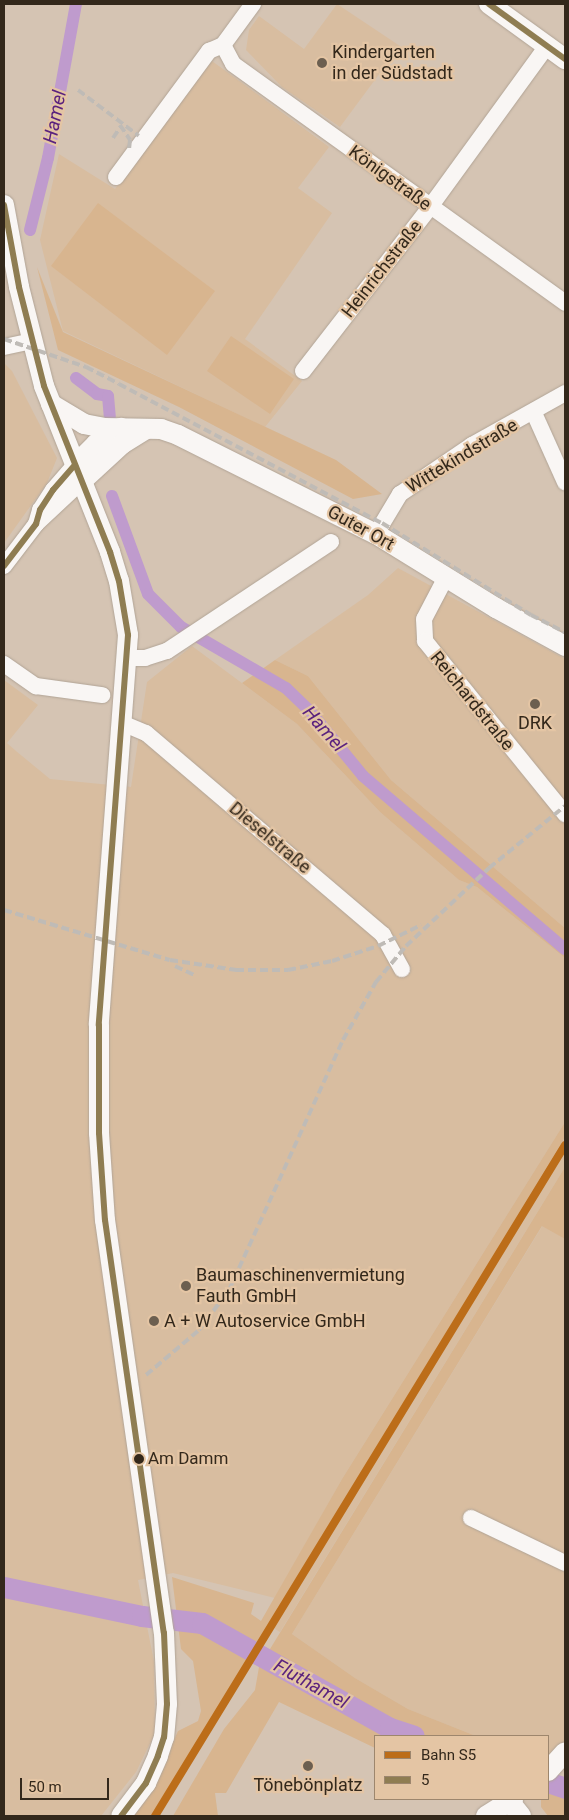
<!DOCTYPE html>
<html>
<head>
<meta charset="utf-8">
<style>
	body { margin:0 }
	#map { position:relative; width:569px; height:1820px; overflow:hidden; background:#d5c4b3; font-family:Roboto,sans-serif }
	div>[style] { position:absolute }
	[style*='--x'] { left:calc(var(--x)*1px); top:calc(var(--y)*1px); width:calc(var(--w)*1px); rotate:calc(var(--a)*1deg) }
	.built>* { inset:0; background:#d8bda0 }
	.green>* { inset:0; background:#d8b58f }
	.canal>* { height:12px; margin:-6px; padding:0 6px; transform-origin:6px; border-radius:6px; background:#bf9bcd }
	.river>* { height:21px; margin:-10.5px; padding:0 10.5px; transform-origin:10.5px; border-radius:10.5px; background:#bf9bcd }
	.roads { filter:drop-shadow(0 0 1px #b1a496) drop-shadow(0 0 1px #b1a496) }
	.minor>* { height:16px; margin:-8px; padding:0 8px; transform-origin:8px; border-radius:8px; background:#f9f6f4 }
	.major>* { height:20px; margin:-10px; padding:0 10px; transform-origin:10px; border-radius:10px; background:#f9f6f4 }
	.rail>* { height:4px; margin-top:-2px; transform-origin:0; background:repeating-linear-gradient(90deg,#bfbbb6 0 8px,transparent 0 12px) }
	.bus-1>* { height:6px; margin:-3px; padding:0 3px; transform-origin:3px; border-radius:3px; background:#8f7d52 }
	.rail-1>* { height:8px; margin:-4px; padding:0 4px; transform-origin:4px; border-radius:4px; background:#bc6d19 }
	.dots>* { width:14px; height:14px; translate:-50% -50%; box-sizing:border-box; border:2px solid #e4c5a4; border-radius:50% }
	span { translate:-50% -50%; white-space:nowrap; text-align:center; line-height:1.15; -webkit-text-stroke:4.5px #e4c5a4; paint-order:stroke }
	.bus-label { font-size:17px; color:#33281b }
	.left { translate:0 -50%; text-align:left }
	.poi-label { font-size:18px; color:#33281b }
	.street-label { font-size:18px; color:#33281b }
	.water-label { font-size:19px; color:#5a227e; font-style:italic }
	.frame { position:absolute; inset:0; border:5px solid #33281b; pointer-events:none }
	.legend { position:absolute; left:374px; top:1735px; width:175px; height:65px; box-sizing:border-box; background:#e4c5a4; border:1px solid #9d866d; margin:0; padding:6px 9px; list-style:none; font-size:15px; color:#33281b }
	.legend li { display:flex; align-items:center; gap:10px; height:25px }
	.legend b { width:25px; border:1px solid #9d866d }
	.scale { position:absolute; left:20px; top:1778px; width:89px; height:22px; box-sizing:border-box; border:2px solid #33281b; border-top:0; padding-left:6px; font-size:15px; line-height:18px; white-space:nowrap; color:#33281b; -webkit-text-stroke:4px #e4c5a4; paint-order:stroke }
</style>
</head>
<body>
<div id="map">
	<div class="built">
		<div style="clip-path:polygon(337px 4px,400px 46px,340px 127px,282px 87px,246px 50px,249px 30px,259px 16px,304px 49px)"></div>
		<div style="clip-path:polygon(212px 61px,329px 147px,298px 188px,332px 213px,245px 339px,302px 381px,265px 427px,63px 331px,40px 240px,59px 154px,115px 189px)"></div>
		<div style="clip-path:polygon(4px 363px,12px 371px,57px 458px,47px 483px,4px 543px)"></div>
		<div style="clip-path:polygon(398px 568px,565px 659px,565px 928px,391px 780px,308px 676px,275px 660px,368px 595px)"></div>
		<div style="clip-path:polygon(192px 646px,297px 724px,380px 812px,459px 880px,477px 887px,565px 958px,565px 1122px,342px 1479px,275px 1598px,173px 1573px,138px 1580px,154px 1662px,155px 1733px,136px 1772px,101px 1816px,4px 1816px,4px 680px,38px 705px,7px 743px,16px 751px,50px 779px,131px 787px,147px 682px)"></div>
		<div style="clip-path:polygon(565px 1137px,565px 1167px,280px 1632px,267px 1624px)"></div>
		<div style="clip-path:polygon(543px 1225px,565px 1239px,565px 1771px,548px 1765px,548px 1736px,476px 1736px,408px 1709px,355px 1678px,292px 1634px)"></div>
	</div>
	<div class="green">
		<div style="clip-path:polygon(98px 203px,215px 291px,167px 355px,51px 266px)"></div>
		<div style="clip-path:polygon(37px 267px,63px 332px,336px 460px,382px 494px,353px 499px,179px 407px,58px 350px)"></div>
		<div style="clip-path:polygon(231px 336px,294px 379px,270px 414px,207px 371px)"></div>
		<div style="clip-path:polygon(275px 660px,308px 676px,391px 780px,565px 928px,565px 958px,477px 887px,459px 880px,380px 812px,297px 724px,242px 683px)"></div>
		<div style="clip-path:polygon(565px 1122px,565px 1137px,152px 1816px,133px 1816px,151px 1792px,178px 1731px,198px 1721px,201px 1711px,193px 1661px,181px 1649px,172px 1577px,254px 1603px,251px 1614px,261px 1621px,342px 1479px)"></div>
		<div style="clip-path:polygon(565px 1167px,565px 1239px,542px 1226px,292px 1634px,355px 1678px,408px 1709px,476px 1736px,375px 1736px,375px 1748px,279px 1702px,226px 1793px,215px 1793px,218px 1816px,173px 1816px,224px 1729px,255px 1690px,259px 1667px)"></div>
		<div style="clip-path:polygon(561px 1776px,565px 1778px,565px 1816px,548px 1816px,541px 1807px,541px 1799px,548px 1799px,548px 1788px)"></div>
	</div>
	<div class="canal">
		<div style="--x:30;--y:230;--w:74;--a:-76"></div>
		<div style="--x:48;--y:158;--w:157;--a:-79.7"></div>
		<div style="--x:76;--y:378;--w:26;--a:37"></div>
		<div style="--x:97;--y:394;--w:11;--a:10"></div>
		<div style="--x:108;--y:396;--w:21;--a:85"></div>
		<div style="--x:112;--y:496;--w:104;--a:69.8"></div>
		<div style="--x:148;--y:594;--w:47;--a:45"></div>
		<div style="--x:181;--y:627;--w:121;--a:30.2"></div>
		<div style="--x:286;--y:688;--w:32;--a:44"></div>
		<div style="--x:309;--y:710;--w:85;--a:50.7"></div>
		<div style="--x:363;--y:776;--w:266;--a:40.6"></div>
	</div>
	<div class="river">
		<div style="--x:4;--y:1587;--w:141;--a:11.9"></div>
		<div style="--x:142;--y:1616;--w:60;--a:6.7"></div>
		<div style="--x:202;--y:1623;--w:215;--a:29.2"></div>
		<div style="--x:390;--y:1728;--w:25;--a:18"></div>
		<div style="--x:548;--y:1782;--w:18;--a:19"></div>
	</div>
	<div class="roads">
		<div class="minor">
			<div style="--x:223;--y:45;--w:21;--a:62"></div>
			<div style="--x:233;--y:64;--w:409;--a:35.7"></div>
			<div style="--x:116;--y:177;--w:157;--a:-53.6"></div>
			<div style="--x:209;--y:51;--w:15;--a:-23"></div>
			<div style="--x:223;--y:45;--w:51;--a:-53.8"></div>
			<div style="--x:4;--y:347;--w:30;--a:-12"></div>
			<div style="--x:303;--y:371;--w:207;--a:-52.2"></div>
			<div style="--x:430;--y:207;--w:199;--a:-54"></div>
			<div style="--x:534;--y:413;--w:76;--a:65.8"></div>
			<div style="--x:36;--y:524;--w:63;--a:-43.1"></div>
			<div style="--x:376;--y:534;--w:47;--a:-59"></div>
			<div style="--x:400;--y:494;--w:87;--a:-34.2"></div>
			<div style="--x:472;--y:445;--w:107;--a:-29.2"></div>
			<div style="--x:4;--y:566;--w:53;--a:-52.7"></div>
			<div style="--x:36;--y:524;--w:15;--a:-74"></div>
			<div style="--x:40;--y:510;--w:24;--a:-57"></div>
			<div style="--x:53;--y:490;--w:33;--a:-49"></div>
			<div style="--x:446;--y:577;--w:47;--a:117.6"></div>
			<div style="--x:424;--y:619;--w:22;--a:87"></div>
			<div style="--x:425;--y:641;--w:223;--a:51"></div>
			<div style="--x:128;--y:658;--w:17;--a:0"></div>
			<div style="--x:145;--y:658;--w:23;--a:-18"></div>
			<div style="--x:167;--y:651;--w:197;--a:-33.6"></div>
			<div style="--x:4;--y:664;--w:39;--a:35"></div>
			<div style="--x:36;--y:686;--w:67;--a:7.8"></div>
			<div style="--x:122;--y:723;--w:26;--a:23"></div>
			<div style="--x:146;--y:733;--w:311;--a:40.4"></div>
			<div style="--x:383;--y:935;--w:39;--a:61"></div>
			<div style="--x:471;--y:1518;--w:104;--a:25.6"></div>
		</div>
		<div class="major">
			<div style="--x:489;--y:4;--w:94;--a:35.9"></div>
			<div style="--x:4;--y:205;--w:83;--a:79.6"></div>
			<div style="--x:19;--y:287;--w:102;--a:75.8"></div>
			<div style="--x:44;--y:386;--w:179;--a:68.3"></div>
			<div style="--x:110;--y:552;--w:30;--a:73"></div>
			<div style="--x:119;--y:581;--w:55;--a:80.5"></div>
			<div style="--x:128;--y:635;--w:391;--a:94.3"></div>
			<div style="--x:99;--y:1025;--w:108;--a:90"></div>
			<div style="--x:99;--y:1133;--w:87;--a:86.1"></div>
			<div style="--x:105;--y:1220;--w:417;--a:81.9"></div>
			<div style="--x:164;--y:1633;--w:71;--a:87.6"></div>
			<div style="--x:167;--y:1704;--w:33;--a:95"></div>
			<div style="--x:164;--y:1737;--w:20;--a:108"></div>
			<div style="--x:158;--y:1756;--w:30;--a:114"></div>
			<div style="--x:146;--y:1783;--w:41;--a:127.1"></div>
			<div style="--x:51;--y:404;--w:39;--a:31"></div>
			<div style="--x:84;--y:424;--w:20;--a:11"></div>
			<div style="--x:104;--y:428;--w:57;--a:1"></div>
			<div style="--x:161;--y:429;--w:18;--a:19"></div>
			<div style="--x:178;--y:435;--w:221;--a:26.6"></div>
			<div style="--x:376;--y:534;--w:141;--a:31.7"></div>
			<div style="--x:496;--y:608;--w:79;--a:28.8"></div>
			<div style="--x:75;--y:465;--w:30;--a:-45"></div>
			<div style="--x:96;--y:444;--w:30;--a:-33"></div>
			<div style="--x:82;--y:481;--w:54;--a:-42.8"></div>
			<div style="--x:122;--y:444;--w:28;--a:-32"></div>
			<div style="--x:548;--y:1771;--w:25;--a:-48"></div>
			<div style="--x:509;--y:1801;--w:19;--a:51"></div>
			<div style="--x:486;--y:1816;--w:32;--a:-32"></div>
		</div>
	</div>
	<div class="rail">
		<div style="--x:78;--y:90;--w:76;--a:37"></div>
		<div style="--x:120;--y:125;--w:18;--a:56"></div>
		<div style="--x:130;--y:140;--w:9;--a:96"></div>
		<div style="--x:113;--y:138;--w:14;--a:-56"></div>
		<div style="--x:4;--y:339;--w:87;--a:18.9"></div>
		<div style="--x:86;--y:367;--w:37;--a:27"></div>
		<div style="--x:119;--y:384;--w:297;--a:27.9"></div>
		<div style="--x:382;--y:523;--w:175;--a:31.7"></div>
		<div style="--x:531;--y:615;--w:38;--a:27"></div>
		<div style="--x:4;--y:910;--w:173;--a:16.8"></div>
		<div style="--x:170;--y:960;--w:67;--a:8.6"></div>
		<div style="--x:236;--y:970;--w:52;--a:0"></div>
		<div style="--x:288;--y:970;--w:45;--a:-11.6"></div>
		<div style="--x:332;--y:961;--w:48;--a:-18.1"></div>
		<div style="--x:378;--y:946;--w:48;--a:-26"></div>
		<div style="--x:175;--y:966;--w:23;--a:25"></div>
		<div style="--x:146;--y:1375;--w:70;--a:-40.3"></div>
		<div style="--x:199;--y:1330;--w:50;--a:-53.1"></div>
		<div style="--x:229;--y:1290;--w:275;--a:-65.5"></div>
		<div style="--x:343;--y:1040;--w:67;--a:-60.4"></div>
		<div style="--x:376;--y:982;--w:47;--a:-50.2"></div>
		<div style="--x:406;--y:946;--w:114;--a:-43.2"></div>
		<div style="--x:489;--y:868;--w:98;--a:-39.2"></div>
	</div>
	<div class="bus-1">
		<div style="--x:489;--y:4;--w:94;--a:35.9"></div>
		<div style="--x:4;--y:205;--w:83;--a:79.6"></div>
		<div style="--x:19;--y:287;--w:102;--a:75.8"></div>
		<div style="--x:44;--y:386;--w:179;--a:68.3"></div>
		<div style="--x:110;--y:552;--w:30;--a:73"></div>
		<div style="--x:119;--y:581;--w:55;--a:80.5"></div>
		<div style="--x:128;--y:635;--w:391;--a:94.3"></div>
		<div style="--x:99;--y:1025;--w:108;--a:90"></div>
		<div style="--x:99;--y:1133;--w:87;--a:86.1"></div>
		<div style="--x:105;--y:1220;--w:417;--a:81.9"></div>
		<div style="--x:164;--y:1633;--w:71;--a:87.6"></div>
		<div style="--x:167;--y:1704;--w:33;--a:95"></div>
		<div style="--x:164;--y:1737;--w:20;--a:108"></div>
		<div style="--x:158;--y:1756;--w:30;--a:114"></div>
		<div style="--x:146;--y:1783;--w:41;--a:127.1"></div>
		<div style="--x:4;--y:566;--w:53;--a:-52.7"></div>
		<div style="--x:36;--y:524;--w:15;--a:-74"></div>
		<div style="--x:40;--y:510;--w:24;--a:-57"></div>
		<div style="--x:53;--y:490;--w:33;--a:-49"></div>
	</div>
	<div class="rail-1">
		<div style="--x:155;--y:1816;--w:786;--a:-58.57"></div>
	</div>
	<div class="dots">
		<div style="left:322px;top:63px;background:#6c5f50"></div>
		<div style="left:535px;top:704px;background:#6c5f50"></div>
		<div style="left:186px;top:1286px;background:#6c5f50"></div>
		<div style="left:154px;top:1321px;background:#6c5f50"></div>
		<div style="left:139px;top:1459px;background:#33281b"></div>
		<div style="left:308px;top:1766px;background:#6c5f50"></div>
	</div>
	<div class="bus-label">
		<span class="left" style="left:148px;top:1459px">Am Damm</span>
	</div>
	<div class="poi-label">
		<span class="left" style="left:332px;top:63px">Kindergarten<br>in der Südstadt</span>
		<span style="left:535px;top:723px">DRK</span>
		<span class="left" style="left:196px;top:1286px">Baumaschinenvermietung<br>Fauth GmbH</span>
		<span class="left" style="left:164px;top:1321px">A + W Autoservice GmbH</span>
		<span style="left:308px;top:1785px">Tönebönplatz</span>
	</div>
	<div class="street-label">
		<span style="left:390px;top:178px;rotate:36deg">Königstraße</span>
		<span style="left:382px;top:269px;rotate:-52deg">Heinrichstraße</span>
		<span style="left:462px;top:456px;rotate:-31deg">Wittekindstraße</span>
		<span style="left:361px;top:528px;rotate:29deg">Guter Ort</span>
		<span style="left:472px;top:701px;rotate:51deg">Reichardstraße</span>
		<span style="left:270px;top:838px;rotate:40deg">Dieselstraße</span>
	</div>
	<div class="water-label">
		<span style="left:55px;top:117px;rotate:-79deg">Hamel</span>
		<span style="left:324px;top:729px;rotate:49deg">Hamel</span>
		<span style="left:311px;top:1684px;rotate:29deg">Fluthamel</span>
	</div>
	<div class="frame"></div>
	<ul class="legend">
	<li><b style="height:6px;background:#bc6d19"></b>Bahn S5</li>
	<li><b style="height:6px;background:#8f7d52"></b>5</li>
	</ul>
	<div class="scale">50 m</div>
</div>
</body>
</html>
